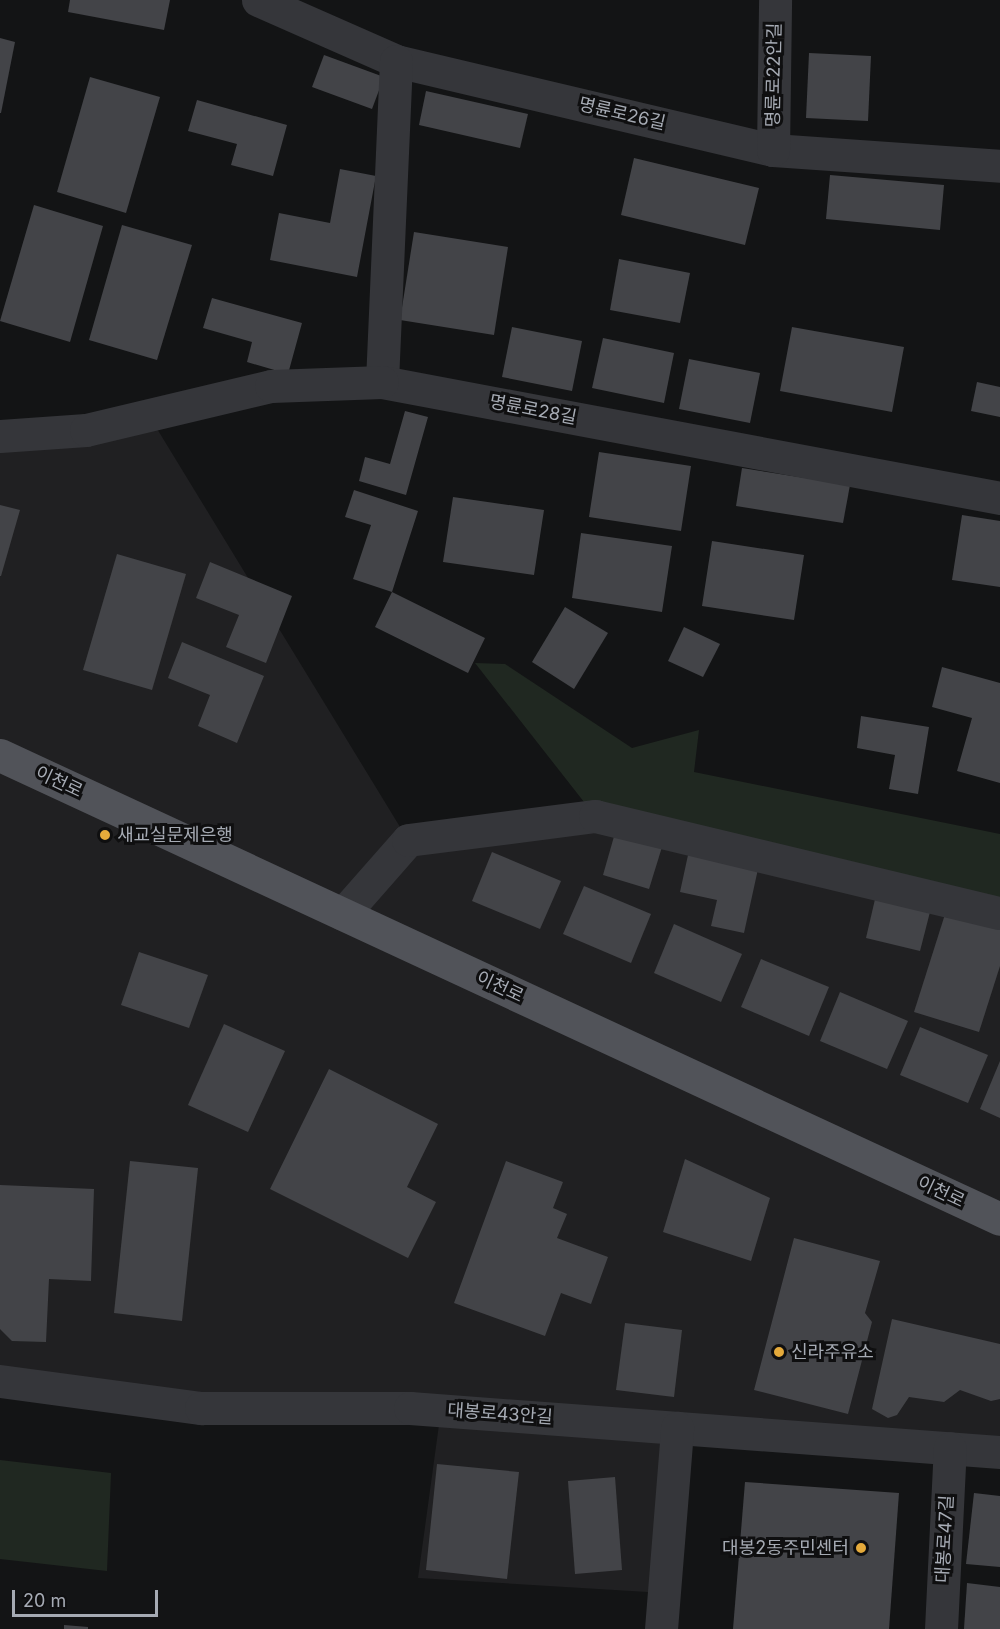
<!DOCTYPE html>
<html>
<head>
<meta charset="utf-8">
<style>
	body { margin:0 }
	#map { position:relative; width:1000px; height:1629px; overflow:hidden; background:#131415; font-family:Inter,"Noto Sans KR",sans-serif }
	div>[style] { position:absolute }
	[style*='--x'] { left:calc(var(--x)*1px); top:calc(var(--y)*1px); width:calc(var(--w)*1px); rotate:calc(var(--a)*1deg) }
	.built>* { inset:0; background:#202022 }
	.green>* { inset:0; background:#202821 }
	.building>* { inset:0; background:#434448 }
	.minor>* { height:33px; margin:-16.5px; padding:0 16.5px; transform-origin:16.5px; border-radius:16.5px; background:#35363a }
	.major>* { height:33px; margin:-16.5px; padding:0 16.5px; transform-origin:16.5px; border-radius:16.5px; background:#515359 }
	.dots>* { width:16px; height:16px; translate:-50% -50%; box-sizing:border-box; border:3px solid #0f0f10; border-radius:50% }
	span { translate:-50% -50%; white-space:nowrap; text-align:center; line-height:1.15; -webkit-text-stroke:6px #0f0f10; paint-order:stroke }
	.street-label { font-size:18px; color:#a6abb4 }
	.poi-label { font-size:18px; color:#a6abb4 }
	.left { translate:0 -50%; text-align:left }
	.right { translate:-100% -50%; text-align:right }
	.scale { position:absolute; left:12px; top:1590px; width:146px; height:27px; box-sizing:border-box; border:3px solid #a6abb4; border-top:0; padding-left:8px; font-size:18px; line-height:21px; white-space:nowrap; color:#a6abb4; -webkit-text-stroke:4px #0f0f10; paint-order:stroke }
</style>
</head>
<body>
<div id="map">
	<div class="built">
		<div style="clip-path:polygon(148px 414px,408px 840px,595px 816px,1000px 913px,1000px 1209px,0 753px,0 434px)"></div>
		<div style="clip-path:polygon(0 755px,1000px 1219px,1000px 1452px,677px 1427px,664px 1593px,418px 1578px,441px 1410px,0 1377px)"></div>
	</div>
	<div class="green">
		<div style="clip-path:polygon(475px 663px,505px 664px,632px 748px,699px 730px,694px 772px,1000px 834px,1000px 913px,595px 816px)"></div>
		<div style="clip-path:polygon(0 1460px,111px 1473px,107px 1571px,0 1559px)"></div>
	</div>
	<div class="building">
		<div style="clip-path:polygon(70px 0,170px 0,164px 30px,68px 12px)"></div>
		<div style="clip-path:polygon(0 38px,15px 42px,1px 113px,0 113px)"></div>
		<div style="clip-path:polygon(809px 53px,871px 56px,868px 121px,806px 118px)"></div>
		<div style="clip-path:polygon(324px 55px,384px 77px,372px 109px,312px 87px)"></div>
		<div style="clip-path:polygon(90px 77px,160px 97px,126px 213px,57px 192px)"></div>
		<div style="clip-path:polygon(426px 91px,528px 114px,520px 148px,419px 125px)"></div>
		<div style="clip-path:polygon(197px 100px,287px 125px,273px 176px,231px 165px,237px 144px,188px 131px)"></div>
		<div style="clip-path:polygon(634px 158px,759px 188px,745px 245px,621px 215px)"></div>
		<div style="clip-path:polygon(340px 169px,376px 176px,357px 277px,270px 260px,279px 213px,330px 223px)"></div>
		<div style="clip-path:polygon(830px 175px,944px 185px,940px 230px,826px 219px)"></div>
		<div style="clip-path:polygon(34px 205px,103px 226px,70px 342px,0 321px)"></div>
		<div style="clip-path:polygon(122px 225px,192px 245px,157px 360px,89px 340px)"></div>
		<div style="clip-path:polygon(414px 232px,508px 247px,494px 335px,400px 320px)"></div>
		<div style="clip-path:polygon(619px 259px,690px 273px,680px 323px,610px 310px)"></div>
		<div style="clip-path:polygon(212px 298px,302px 323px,288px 374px,247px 362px,252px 342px,203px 328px)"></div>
		<div style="clip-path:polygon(512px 327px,582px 341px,572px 391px,502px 377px)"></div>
		<div style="clip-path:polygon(792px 327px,904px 347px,892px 412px,780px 391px)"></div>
		<div style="clip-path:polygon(603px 338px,674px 353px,664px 403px,592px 388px)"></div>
		<div style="clip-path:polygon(689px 359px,760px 373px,750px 423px,679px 409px)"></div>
		<div style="clip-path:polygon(977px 382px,1000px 387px,1000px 417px,971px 411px)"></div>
		<div style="clip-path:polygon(405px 411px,428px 417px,406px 495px,359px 481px,365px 457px,390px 464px)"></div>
		<div style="clip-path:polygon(599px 452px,691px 466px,681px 531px,589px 517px)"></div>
		<div style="clip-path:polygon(742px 468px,850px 485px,843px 523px,736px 506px)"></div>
		<div style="clip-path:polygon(354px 490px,418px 511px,392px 592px,485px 638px,468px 673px,375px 627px,392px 592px,353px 579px,371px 525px,345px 517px)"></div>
		<div style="clip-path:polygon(453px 497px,544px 510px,534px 575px,443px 562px)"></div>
		<div style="clip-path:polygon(0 505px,20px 510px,1px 576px,0 576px)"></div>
		<div style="clip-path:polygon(962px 515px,1000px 521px,1000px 587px,952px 580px)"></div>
		<div style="clip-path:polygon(581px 533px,672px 546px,662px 612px,572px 598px)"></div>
		<div style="clip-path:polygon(712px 541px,804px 555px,794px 620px,702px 606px)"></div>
		<div style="clip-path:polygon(117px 554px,186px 574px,152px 690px,83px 670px)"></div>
		<div style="clip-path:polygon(210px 562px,292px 596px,266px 663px,226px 647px,239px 615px,196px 598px)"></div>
		<div style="clip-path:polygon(565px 607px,608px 633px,574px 689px,532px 662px)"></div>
		<div style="clip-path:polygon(684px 627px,720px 644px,703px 677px,668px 661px)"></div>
		<div style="clip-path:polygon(182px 642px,264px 676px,237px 743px,198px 726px,210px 695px,168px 678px)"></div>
		<div style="clip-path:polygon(942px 667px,1000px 683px,1000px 783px,957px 771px,972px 718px,932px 707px)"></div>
		<div style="clip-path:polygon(861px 716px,929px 727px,918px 794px,889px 789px,895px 755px,857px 748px)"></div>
		<div style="clip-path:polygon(615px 833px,662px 847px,649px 889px,603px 875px)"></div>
		<div style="clip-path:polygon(492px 852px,561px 881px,540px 929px,472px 901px)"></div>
		<div style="clip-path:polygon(688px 855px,758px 869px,744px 933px,711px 926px,717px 900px,680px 892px)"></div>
		<div style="clip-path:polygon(584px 886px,651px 914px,631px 963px,563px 934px)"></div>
		<div style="clip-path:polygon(876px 895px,931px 908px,920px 951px,866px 938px)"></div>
		<div style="clip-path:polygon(947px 908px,1000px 925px,1000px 966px,979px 1032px,914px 1012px)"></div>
		<div style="clip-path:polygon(674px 924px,742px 954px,721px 1002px,654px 973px)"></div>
		<div style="clip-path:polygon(139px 952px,208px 975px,189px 1028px,121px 1005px)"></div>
		<div style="clip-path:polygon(761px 959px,829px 987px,809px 1036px,741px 1007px)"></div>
		<div style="clip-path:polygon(840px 992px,908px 1021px,887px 1069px,820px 1041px)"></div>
		<div style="clip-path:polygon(224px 1024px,285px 1051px,248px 1132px,188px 1105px)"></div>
		<div style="clip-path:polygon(920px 1027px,988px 1055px,968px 1103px,900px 1075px)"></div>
		<div style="clip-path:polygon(1000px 1061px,1000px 1118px,980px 1109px)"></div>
		<div style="clip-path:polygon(329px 1069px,438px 1124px,407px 1187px,436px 1202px,408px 1258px,270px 1189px)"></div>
		<div style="clip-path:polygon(685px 1159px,770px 1198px,751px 1261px,663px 1232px)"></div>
		<div style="clip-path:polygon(130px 1161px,198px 1168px,182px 1321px,114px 1313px)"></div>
		<div style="clip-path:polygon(506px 1161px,563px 1182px,553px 1208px,567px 1214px,557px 1238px,608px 1257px,591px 1304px,561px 1293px,545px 1336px,454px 1303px)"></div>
		<div style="clip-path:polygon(0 1185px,94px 1189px,91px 1281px,49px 1279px,46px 1342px,12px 1341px,0 1329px)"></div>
		<div style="clip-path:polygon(794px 1238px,880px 1261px,865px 1313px,872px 1322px,848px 1414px,754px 1390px)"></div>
		<div style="clip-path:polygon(892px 1319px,1000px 1344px,1000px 1399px,991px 1401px,960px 1390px,944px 1402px,909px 1397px,897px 1415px,888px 1418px,872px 1409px)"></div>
		<div style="clip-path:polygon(625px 1323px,682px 1330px,674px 1397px,616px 1390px)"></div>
		<div style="clip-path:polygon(437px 1464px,519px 1472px,507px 1579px,426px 1570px)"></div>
		<div style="clip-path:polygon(615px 1477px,622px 1570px,575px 1574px,568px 1481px)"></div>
		<div style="clip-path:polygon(745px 1482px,899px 1493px,889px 1629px,733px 1629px)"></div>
		<div style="clip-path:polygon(974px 1493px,1000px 1496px,1000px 1567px,966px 1564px)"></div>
		<div style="clip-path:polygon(967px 1583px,1000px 1587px,1000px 1629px,964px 1629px)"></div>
		<div style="clip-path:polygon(64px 1625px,88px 1627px,88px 1629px,64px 1629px)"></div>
	</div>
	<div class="minor">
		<div style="--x:258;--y:0;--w:151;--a:23.8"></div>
		<div style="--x:396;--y:61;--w:387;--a:13.3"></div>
		<div style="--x:773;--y:150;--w:228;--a:4"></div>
		<div style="--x:396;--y:61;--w:321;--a:92.5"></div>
		<div style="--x:382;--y:382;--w:629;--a:10.63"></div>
		<div style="--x:773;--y:150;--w:150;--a:-89.2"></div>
		<div style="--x:0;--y:436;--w:86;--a:-4"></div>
		<div style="--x:86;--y:430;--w:190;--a:-13.4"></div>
		<div style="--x:271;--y:386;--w:111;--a:-2.1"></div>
		<div style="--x:343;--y:914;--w:98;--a:-48.7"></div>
		<div style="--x:408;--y:840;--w:189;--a:-7.3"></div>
		<div style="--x:595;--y:816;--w:416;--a:13.5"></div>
		<div style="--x:0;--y:1381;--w:203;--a:7.7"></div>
		<div style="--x:201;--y:1408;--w:209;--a:0"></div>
		<div style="--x:410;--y:1408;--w:592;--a:4.27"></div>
		<div style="--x:661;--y:1629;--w:202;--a:-85.4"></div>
		<div style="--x:941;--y:1629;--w:181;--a:-87.2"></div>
	</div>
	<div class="major">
		<div style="--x:0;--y:755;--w:1102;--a:24.89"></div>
	</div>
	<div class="dots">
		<div style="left:105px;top:835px;background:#e5aa3b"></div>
		<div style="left:779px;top:1352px;background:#e5aa3b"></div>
		<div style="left:861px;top:1548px;background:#e5aa3b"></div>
	</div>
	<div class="street-label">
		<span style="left:774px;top:75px;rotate:-89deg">명륜로22안길</span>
		<span style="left:622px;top:114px;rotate:13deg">명륜로26길</span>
		<span style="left:533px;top:410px;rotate:11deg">명륜로28길</span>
		<span style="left:59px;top:782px;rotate:25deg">이천로</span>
		<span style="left:500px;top:987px;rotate:25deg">이천로</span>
		<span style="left:941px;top:1192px;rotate:25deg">이천로</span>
		<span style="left:500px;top:1414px;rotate:4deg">대봉로43안길</span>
		<span style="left:945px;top:1539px;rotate:-87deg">대봉로47길</span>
	</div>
	<div class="poi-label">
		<span class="left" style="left:117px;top:835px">새교실문제은행</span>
		<span class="left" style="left:791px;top:1352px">신라주유소</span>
		<span class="right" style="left:849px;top:1548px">대봉2동주민센터</span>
	</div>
	<div class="scale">20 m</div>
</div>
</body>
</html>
